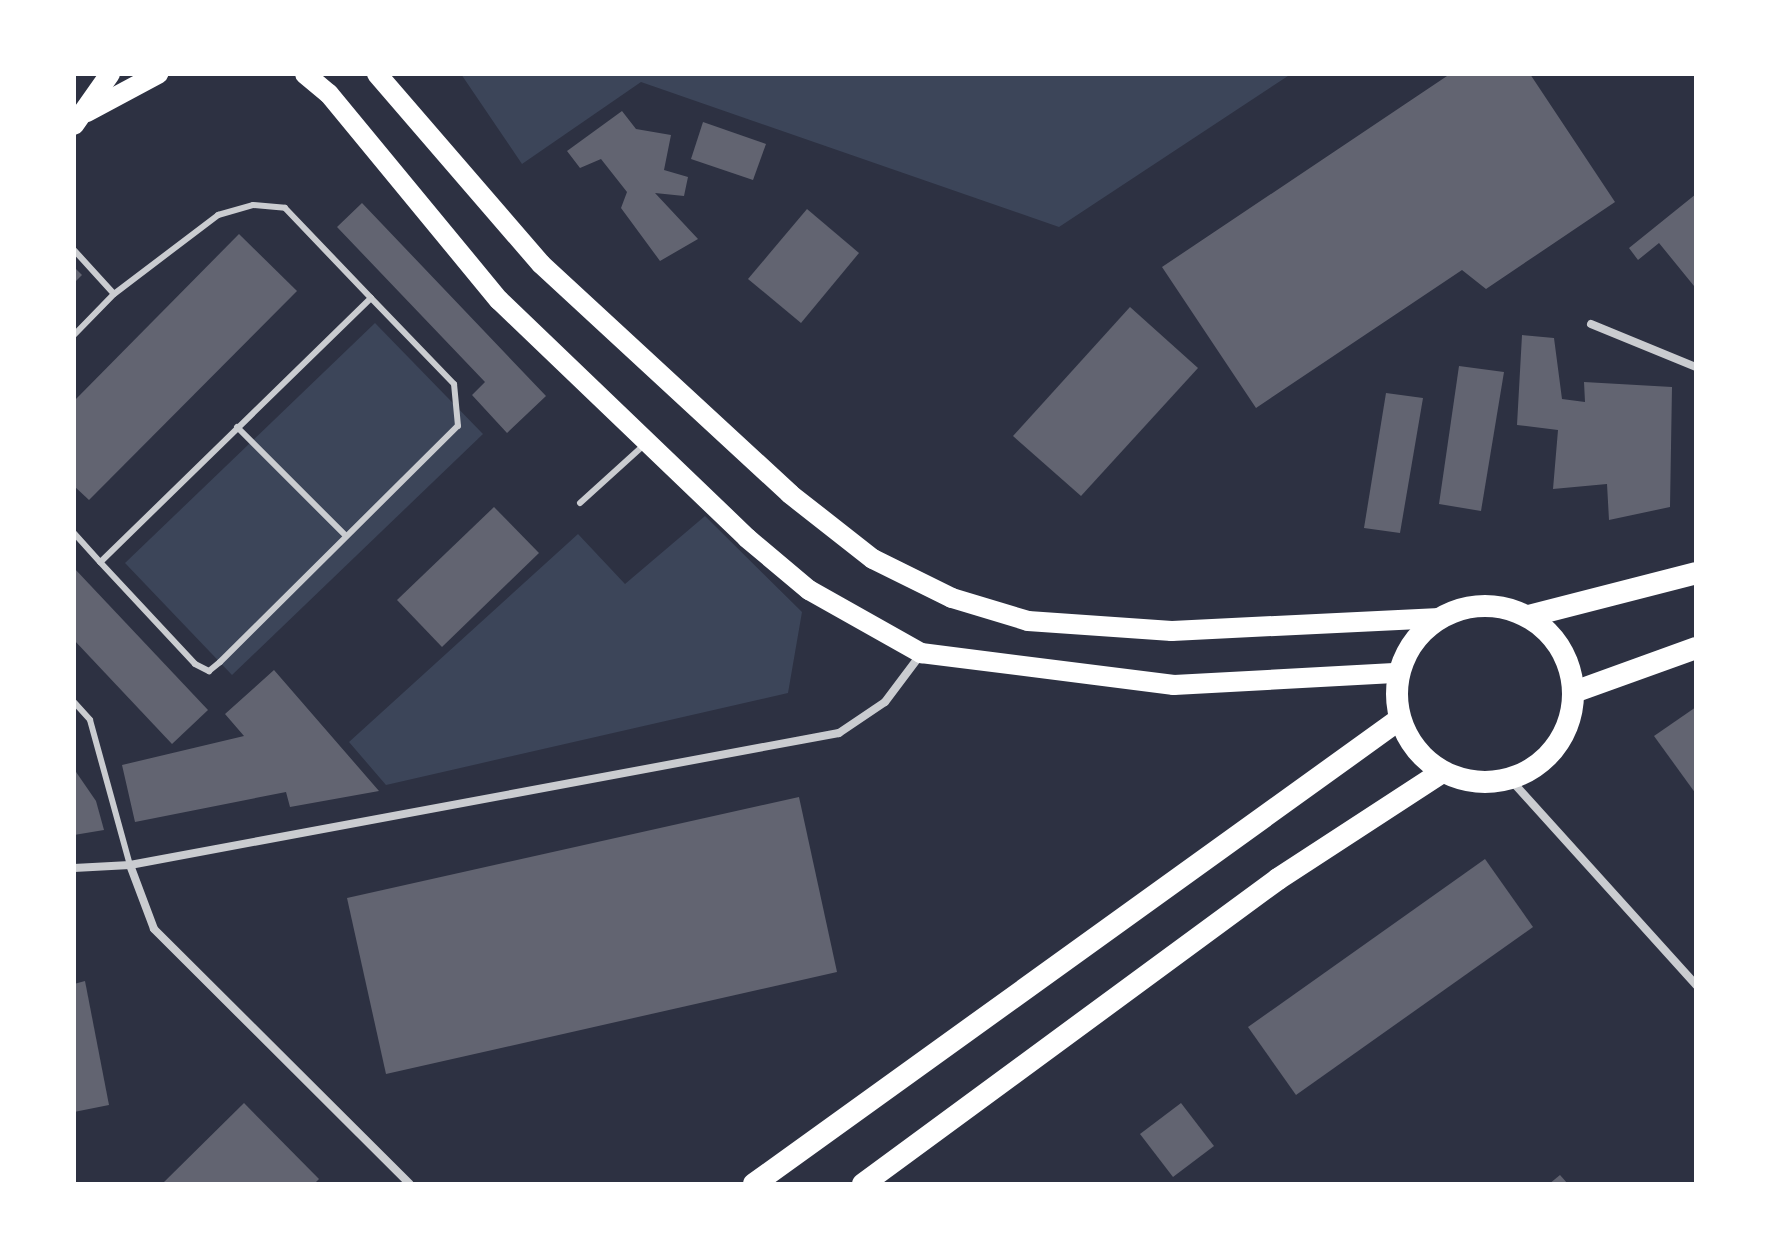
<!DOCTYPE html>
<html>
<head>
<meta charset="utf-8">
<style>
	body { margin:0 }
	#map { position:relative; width:1770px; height:1258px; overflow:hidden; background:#2d3142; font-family:"Alegreya Sans",sans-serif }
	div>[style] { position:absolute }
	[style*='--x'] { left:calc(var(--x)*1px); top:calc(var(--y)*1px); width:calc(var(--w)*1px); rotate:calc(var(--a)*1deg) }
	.green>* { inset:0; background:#3c4559 }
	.building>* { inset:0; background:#626471 }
	.service>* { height:6px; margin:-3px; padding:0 3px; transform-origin:3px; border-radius:3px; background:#caccd0 }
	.minor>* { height:8px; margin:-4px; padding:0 4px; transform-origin:4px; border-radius:4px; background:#caccd0 }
	.primary>* { height:20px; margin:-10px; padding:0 10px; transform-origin:10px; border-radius:10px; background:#fff }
	.trunk>* { height:22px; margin:-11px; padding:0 11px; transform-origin:11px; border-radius:11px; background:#fff }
	.trunk>.ring { margin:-11px; padding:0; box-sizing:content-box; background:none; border:22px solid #fff; border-radius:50% }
	span { translate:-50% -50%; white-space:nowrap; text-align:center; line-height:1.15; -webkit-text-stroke:7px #fff; paint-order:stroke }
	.frame { position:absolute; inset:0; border:76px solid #fff; pointer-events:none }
</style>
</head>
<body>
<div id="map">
	<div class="green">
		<div style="clip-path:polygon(461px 74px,1291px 74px,1059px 227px,641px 82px,522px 164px)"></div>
		<div style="clip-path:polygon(375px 323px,483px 434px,232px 675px,125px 563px)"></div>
		<div style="clip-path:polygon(705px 516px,802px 612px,788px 693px,386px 785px,349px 742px,578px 534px,625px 584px)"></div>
	</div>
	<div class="building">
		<div style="clip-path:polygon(1450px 74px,1530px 74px,1615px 202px,1486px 289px,1462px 270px,1256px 408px,1162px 267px)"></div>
		<div style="clip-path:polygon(622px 111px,636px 129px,671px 135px,664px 170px,688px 177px,684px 196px,655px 193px,698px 239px,660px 261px,621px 208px,627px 192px,601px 159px,580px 168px,567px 151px)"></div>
		<div style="clip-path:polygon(703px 122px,766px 144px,753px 180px,691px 159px)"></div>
		<div style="clip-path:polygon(1696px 194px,1696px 284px,1694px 286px,1659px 243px,1638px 260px,1629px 248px)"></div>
		<div style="clip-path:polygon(362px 203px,546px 396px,507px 433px,472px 395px,485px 382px,337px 227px)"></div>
		<div style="clip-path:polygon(807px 209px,859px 253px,801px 323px,748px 279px)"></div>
		<div style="clip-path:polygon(239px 234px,297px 291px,89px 500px,74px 486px,74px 401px)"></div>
		<div style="clip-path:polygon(74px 267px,82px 275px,74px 283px)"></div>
		<div style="clip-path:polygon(1130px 307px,1198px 368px,1081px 496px,1013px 436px)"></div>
		<div style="clip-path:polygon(1522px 335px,1554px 338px,1562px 399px,1585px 402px,1584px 382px,1672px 387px,1670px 507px,1609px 520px,1607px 484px,1553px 489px,1558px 430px,1517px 425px)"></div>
		<div style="clip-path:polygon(1459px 366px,1504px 372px,1481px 511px,1439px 504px)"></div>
		<div style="clip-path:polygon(1386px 393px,1423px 398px,1400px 533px,1364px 528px)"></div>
		<div style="clip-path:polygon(494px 507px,539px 553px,442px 647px,397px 600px)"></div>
		<div style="clip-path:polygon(74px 568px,208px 710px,172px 744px,74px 640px)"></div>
		<div style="clip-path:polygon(274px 670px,379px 791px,290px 807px,286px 792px,135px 822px,122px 765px,244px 736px,225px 714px)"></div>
		<div style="clip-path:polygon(1696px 707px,1696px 794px,1654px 736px)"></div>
		<div style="clip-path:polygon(74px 769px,96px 801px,104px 830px,74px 835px)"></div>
		<div style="clip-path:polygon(799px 797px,837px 972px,386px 1074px,347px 898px)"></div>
		<div style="clip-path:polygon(1485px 859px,1533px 927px,1296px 1095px,1248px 1027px)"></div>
		<div style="clip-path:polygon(85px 981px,109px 1105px,74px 1112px,74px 984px)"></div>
		<div style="clip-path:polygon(244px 1103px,319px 1179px,314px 1184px,162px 1184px)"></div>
		<div style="clip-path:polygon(1181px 1103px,1214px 1146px,1173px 1177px,1140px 1134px)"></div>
		<div style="clip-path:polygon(1560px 1175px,1568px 1184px,1549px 1184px)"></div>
	</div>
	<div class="service">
		<div style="--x:74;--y:250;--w:59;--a:47.7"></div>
		<div style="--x:74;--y:335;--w:57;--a:-45.7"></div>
		<div style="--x:114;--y:294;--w:131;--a:-37.2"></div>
		<div style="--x:218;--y:215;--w:36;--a:-16"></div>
		<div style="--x:253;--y:205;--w:32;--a:5"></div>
		<div style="--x:285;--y:208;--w:124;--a:46.3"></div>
		<div style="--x:371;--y:298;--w:378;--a:135.7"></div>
		<div style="--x:100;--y:562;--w:39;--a:-132"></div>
		<div style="--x:237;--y:427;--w:153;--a:45"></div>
		<div style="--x:580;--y:503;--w:86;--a:-42.2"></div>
		<div style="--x:100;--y:562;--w:139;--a:47"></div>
		<div style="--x:195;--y:664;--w:16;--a:27"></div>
		<div style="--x:209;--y:671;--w:14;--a:-39"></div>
		<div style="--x:220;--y:662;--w:335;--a:-44.8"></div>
		<div style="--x:458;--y:426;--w:42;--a:-95.4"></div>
		<div style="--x:454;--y:384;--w:120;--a:-134"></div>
		<div style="--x:74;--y:702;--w:24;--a:48"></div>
		<div style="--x:90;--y:720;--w:150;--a:74.6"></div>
	</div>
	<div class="minor">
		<div style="--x:1591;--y:324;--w:113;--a:22.3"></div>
		<div style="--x:1510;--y:779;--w:278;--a:47.9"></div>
		<div style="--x:130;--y:865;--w:68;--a:69.4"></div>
		<div style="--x:154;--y:929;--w:361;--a:44.9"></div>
		<div style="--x:74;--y:868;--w:56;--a:-3.1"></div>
		<div style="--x:130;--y:865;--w:721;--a:-10.55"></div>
		<div style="--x:839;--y:733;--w:55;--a:-34"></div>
		<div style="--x:885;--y:702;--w:60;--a:-53.1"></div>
	</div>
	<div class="primary">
		<div style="--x:305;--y:74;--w:31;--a:40"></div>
		<div style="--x:329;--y:94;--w:267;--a:50.5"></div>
		<div style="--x:499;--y:300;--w:344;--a:43.8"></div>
		<div style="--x:747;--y:538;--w:81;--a:40"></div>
		<div style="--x:809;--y:590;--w:129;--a:29.4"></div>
		<div style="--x:921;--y:653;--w:255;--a:7.2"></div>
		<div style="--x:1174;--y:685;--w:225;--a:-3.1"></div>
		<div style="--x:377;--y:74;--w:251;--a:49.2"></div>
		<div style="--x:541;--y:264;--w:339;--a:42.7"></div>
		<div style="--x:790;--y:494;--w:105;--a:38.1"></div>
		<div style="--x:873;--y:559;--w:88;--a:26.3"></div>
		<div style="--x:952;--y:598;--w:79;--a:16.8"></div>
		<div style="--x:1028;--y:621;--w:144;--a:4"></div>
		<div style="--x:1172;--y:631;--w:268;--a:-2.8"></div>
		<div style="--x:87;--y:112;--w:81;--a:-28.2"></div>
		<div style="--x:74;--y:125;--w:62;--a:-54.8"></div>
	</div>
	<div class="trunk">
		<div class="ring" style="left:1397px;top:606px;width:154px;height:154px"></div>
		<div style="--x:1529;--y:616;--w:172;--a:-14.4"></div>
		<div style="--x:1574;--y:692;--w:130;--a:-19.8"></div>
		<div style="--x:754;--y:1184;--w:796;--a:-35.75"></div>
		<div style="--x:863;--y:1184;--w:515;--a:-36.31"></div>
		<div style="--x:1278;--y:879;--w:196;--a:-33.1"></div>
	</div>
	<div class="frame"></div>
</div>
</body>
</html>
